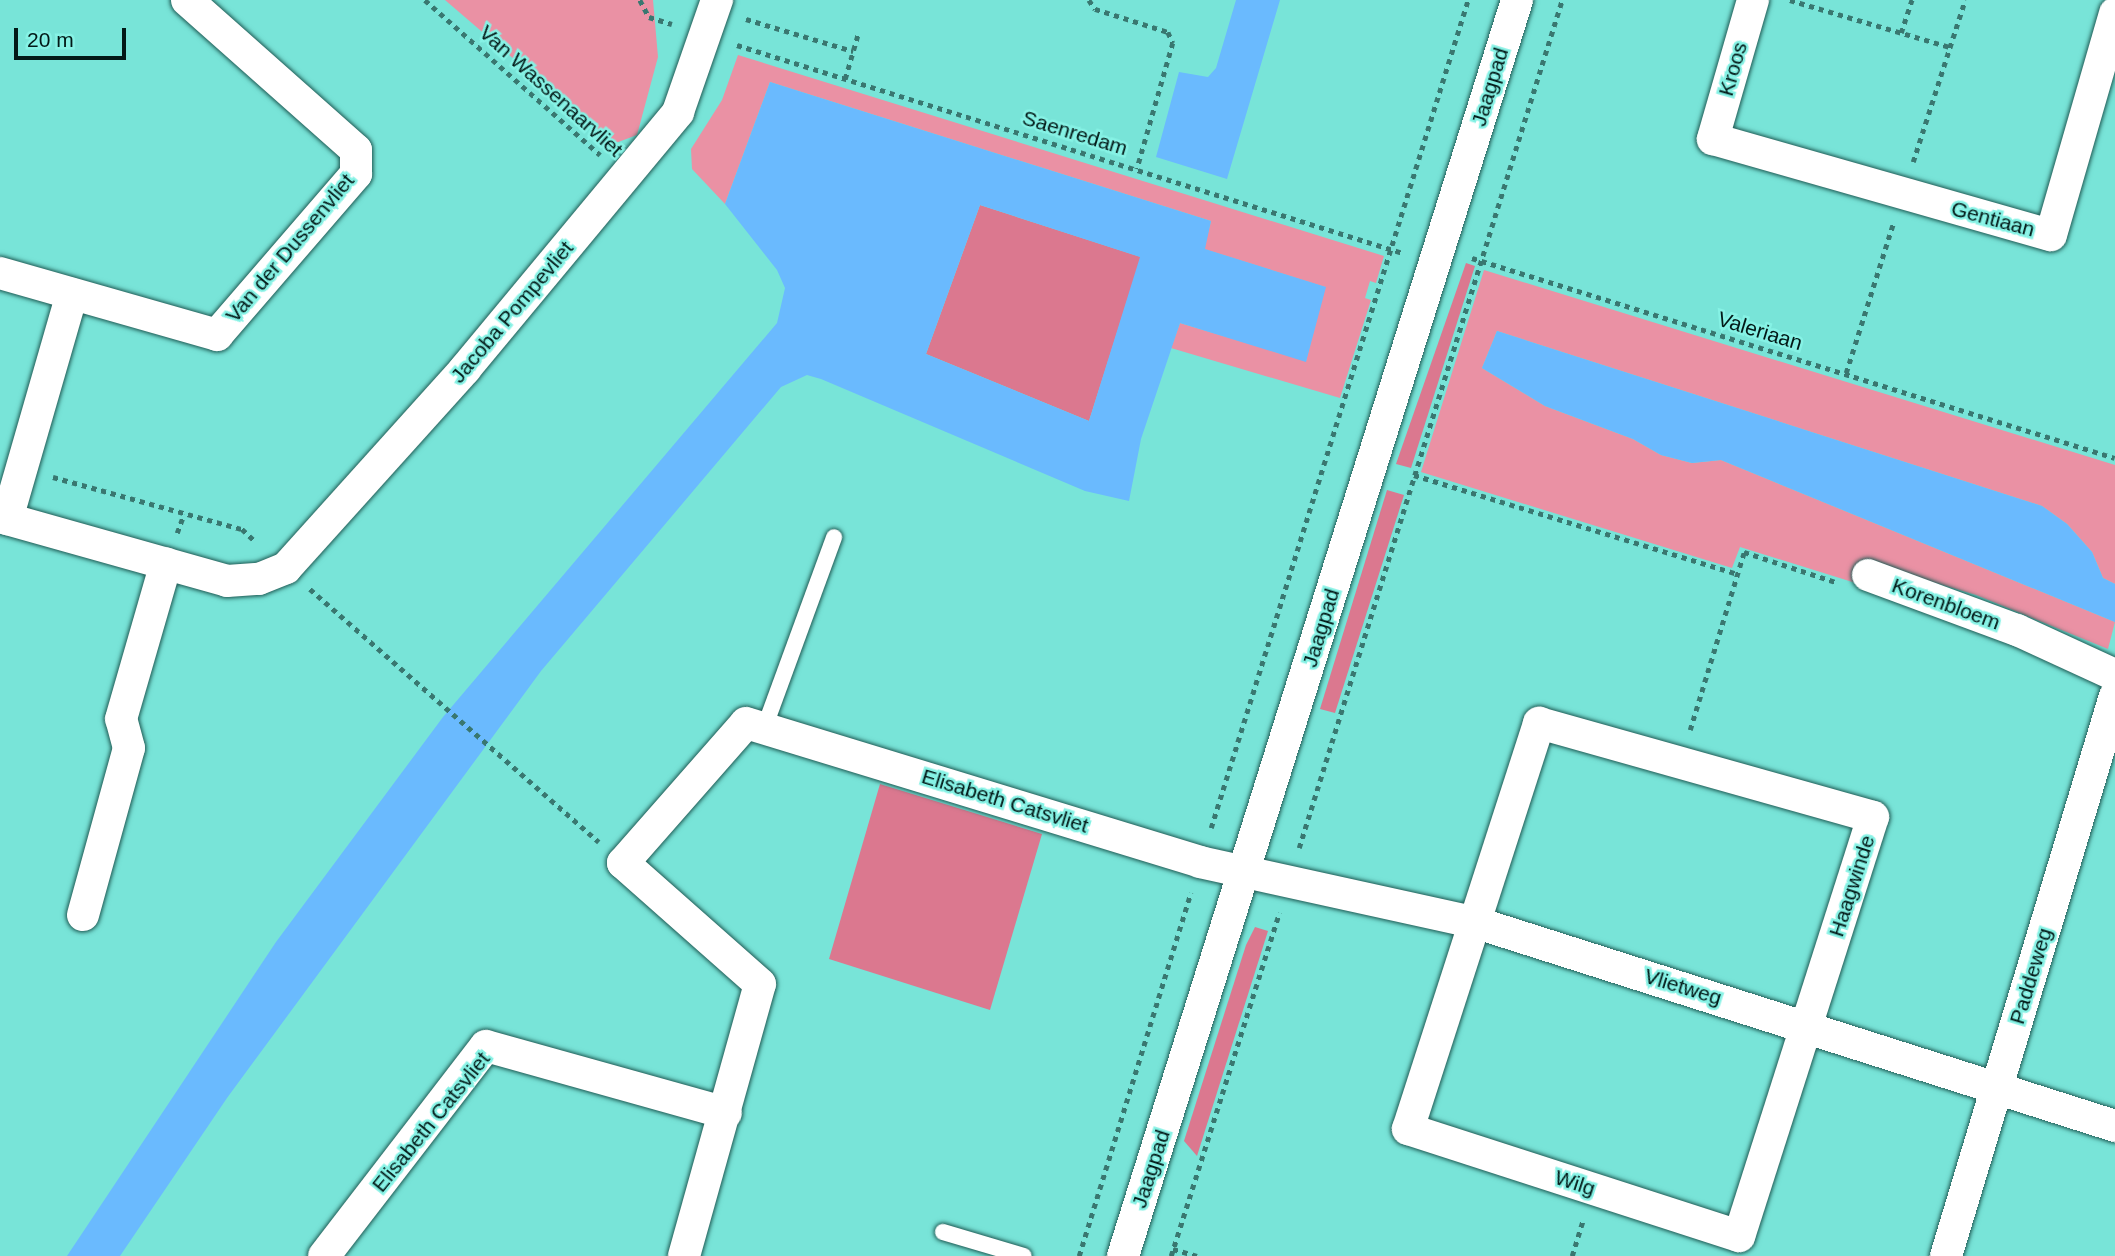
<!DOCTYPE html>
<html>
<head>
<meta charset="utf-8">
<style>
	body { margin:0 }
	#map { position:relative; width:2115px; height:1256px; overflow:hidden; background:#78e4d8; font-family:Arial,sans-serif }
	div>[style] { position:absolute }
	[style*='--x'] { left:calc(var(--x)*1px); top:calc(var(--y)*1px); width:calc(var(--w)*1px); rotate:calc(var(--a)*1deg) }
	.green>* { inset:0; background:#ea91a4 }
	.forest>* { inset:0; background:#db788f }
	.water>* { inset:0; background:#6abafe }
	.path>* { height:4.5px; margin-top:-2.25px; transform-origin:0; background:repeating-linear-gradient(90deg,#397770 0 5px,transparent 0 10px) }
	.roads { filter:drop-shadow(0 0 2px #205b55) drop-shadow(0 0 2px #205b55) }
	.lane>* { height:16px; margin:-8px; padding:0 8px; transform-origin:8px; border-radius:8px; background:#fff }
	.street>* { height:32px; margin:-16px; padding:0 16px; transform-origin:16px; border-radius:16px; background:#fff }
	span { translate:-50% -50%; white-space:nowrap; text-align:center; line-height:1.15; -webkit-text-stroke:5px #86f2e5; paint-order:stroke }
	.street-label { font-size:21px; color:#021917 }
	.scale { position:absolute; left:14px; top:28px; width:112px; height:32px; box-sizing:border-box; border:4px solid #021917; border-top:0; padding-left:9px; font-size:21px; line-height:24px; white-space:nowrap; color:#021917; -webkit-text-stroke:5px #86f2e5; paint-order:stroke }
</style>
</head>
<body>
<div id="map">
	<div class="green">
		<div style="clip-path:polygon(445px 0,653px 0,658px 57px,637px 135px,613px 144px)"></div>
		<div style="clip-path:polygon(738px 55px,1384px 256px,1376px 283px,1370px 281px,1365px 298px,1371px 300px,1340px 398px,1171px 348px,1180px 323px,1306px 361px,1325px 287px,1204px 249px,1211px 221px,770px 82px,725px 204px,692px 169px,691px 149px,722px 100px)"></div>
		<div style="clip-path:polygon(1484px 270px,2115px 465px,2115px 584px,2103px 578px,2092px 552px,2067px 524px,2042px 506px,1497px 331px,1482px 368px,1545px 406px,1633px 439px,1661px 455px,1692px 463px,1721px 460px,2115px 622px,2108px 649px,1976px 595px,1869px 563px,1862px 585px,1740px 547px,1732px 568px,1421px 472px)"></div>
	</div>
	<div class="forest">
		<div style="clip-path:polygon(980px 205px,1141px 257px,1089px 421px,926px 354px)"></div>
		<div style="clip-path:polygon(1466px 263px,1475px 266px,1411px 468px,1396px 464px)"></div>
		<div style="clip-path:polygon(1387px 490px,1404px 495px,1335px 713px,1320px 709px)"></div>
		<div style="clip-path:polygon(880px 784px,1042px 834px,990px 1010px,829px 959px)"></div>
		<div style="clip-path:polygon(1255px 927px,1268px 931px,1197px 1156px,1184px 1141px,1246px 945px)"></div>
	</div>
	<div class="water">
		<div style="clip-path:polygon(1236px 0,1280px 0,1227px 179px,1156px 157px,1179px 72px,1208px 77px,1216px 68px)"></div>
		<div style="clip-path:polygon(evenodd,770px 82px,1211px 221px,1205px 249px,1326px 287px,1306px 362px,1180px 323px,1141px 439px,1129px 501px,1085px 491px,821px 379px,807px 375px,781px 387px,541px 671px,227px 1098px,120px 1256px,67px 1256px,276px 942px,443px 717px,777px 323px,785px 288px,777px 270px,725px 204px,770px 82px,980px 205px,1140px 257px,1089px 421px,926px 354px,980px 205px)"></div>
		<div style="clip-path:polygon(1497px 331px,2042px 506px,2067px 524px,2092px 552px,2103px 578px,2115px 584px,2115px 622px,1721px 460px,1692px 463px,1661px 455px,1633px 439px,1545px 406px,1482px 368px)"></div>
	</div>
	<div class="path">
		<div style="--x:425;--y:0;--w:234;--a:41.5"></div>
		<div style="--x:640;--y:0;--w:19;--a:62"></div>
		<div style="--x:649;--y:17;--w:24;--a:17"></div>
		<div style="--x:1089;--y:0;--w:11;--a:56"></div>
		<div style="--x:1095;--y:9;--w:77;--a:17.5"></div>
		<div style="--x:1168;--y:32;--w:12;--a:66"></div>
		<div style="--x:1173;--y:43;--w:131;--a:105.9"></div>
		<div style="--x:1790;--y:0;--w:167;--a:16.4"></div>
		<div style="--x:746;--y:19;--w:112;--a:16.7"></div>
		<div style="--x:1901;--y:33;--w:35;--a:-72"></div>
		<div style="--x:737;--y:45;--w:698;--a:17.34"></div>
		<div style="--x:845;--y:79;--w:47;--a:-73.9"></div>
		<div style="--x:1913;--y:162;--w:170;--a:-72.2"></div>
		<div style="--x:1472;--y:258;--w:673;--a:17.28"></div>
		<div style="--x:1846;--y:373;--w:156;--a:-72.5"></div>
		<div style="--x:1414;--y:475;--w:339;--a:17"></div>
		<div style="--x:53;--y:477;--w:196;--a:15.4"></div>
		<div style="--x:242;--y:529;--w:19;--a:43"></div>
		<div style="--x:177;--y:533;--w:20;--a:-70"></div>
		<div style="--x:310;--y:589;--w:384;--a:41.2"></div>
		<div style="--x:1690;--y:730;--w:186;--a:-73.1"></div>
		<div style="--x:1744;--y:552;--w:96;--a:18.2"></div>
		<div style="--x:1211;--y:828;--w:867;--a:-72.76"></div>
		<div style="--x:1299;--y:848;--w:888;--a:-72.77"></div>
		<div style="--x:1173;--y:1249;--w:25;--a:16"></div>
		<div style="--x:1079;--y:1256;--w:380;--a:-72.9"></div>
		<div style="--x:1171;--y:1256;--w:360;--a:-72.5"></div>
		<div style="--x:1572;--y:1256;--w:38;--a:-73"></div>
	</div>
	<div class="roads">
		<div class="lane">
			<div style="--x:765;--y:726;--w:201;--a:-69.9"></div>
			<div style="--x:943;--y:1232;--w:84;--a:16.5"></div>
		</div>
		<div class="street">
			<div style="--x:1753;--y:0;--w:145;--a:106.1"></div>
			<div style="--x:1713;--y:139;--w:351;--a:15.9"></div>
			<div style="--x:2051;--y:235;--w:231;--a:-73.9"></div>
			<div style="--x:0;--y:273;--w:226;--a:15.9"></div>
			<div style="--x:217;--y:335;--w:213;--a:-49.2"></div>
			<div style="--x:356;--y:174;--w:24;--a:-90"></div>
			<div style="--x:356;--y:150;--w:226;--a:-138.4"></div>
			<div style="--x:0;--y:517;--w:236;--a:15.7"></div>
			<div style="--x:227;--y:581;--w:32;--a:-4"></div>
			<div style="--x:259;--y:579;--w:29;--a:-22"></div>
			<div style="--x:286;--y:568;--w:268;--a:-48"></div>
			<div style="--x:465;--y:369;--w:334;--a:-50.3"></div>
			<div style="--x:678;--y:112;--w:119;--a:-70.8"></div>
			<div style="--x:7;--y:519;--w:234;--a:-73.9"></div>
			<div style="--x:1868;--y:575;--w:159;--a:20.3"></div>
			<div style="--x:2017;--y:630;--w:108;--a:24.7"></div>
			<div style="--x:1539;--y:723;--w:347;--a:15.7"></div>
			<div style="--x:1873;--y:817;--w:440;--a:107.7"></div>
			<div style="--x:1739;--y:1236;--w:348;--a:-162.1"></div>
			<div style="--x:1408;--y:1129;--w:427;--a:-72.1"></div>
			<div style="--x:83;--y:915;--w:173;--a:-74.6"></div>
			<div style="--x:129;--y:748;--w:30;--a:-105"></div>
			<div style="--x:121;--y:719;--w:162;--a:-73.9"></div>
			<div style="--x:324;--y:1256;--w:265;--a:-52.4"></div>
			<div style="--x:486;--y:1046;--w:249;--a:15.6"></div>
			<div style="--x:684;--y:1256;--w:282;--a:-74.4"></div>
			<div style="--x:760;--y:984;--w:183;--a:-138.5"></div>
			<div style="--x:623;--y:863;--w:186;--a:-48.7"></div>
			<div style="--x:746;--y:723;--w:475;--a:17"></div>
			<div style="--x:1200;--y:862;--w:280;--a:12.4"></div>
			<div style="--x:1474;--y:922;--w:673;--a:17.65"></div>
			<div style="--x:1123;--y:1256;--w:1316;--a:-72.58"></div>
			<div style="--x:1946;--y:1256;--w:585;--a:-73.21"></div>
		</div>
	</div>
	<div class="street-label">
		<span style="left:1733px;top:69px;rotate:-74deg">Kroos</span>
		<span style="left:1490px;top:87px;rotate:-73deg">Jaagpad</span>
		<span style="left:551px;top:91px;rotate:42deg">Van Wassenaarvliet</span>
		<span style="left:1075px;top:133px;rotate:17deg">Saenredam</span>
		<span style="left:1993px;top:219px;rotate:15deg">Gentiaan</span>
		<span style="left:290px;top:248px;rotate:-50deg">Van der Dussenvliet</span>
		<span style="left:512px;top:312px;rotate:-50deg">Jacoba Pompevliet</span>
		<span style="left:1760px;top:331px;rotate:17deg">Valeriaan</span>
		<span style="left:1946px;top:604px;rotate:20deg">Korenbloem</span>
		<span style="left:1321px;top:628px;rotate:-73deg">Jaagpad</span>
		<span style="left:1005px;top:801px;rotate:17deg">Elisabeth Catsvliet</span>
		<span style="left:1852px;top:886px;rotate:-72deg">Haagwinde</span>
		<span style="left:2031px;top:976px;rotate:-73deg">Paddeweg</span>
		<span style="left:1683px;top:987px;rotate:17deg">Vlietweg</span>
		<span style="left:431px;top:1122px;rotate:-51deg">Elisabeth Catsvliet</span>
		<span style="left:1151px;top:1169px;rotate:-72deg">Jaagpad</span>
		<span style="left:1575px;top:1183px;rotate:18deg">Wilg</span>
	</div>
	<div class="scale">20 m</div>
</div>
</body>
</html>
